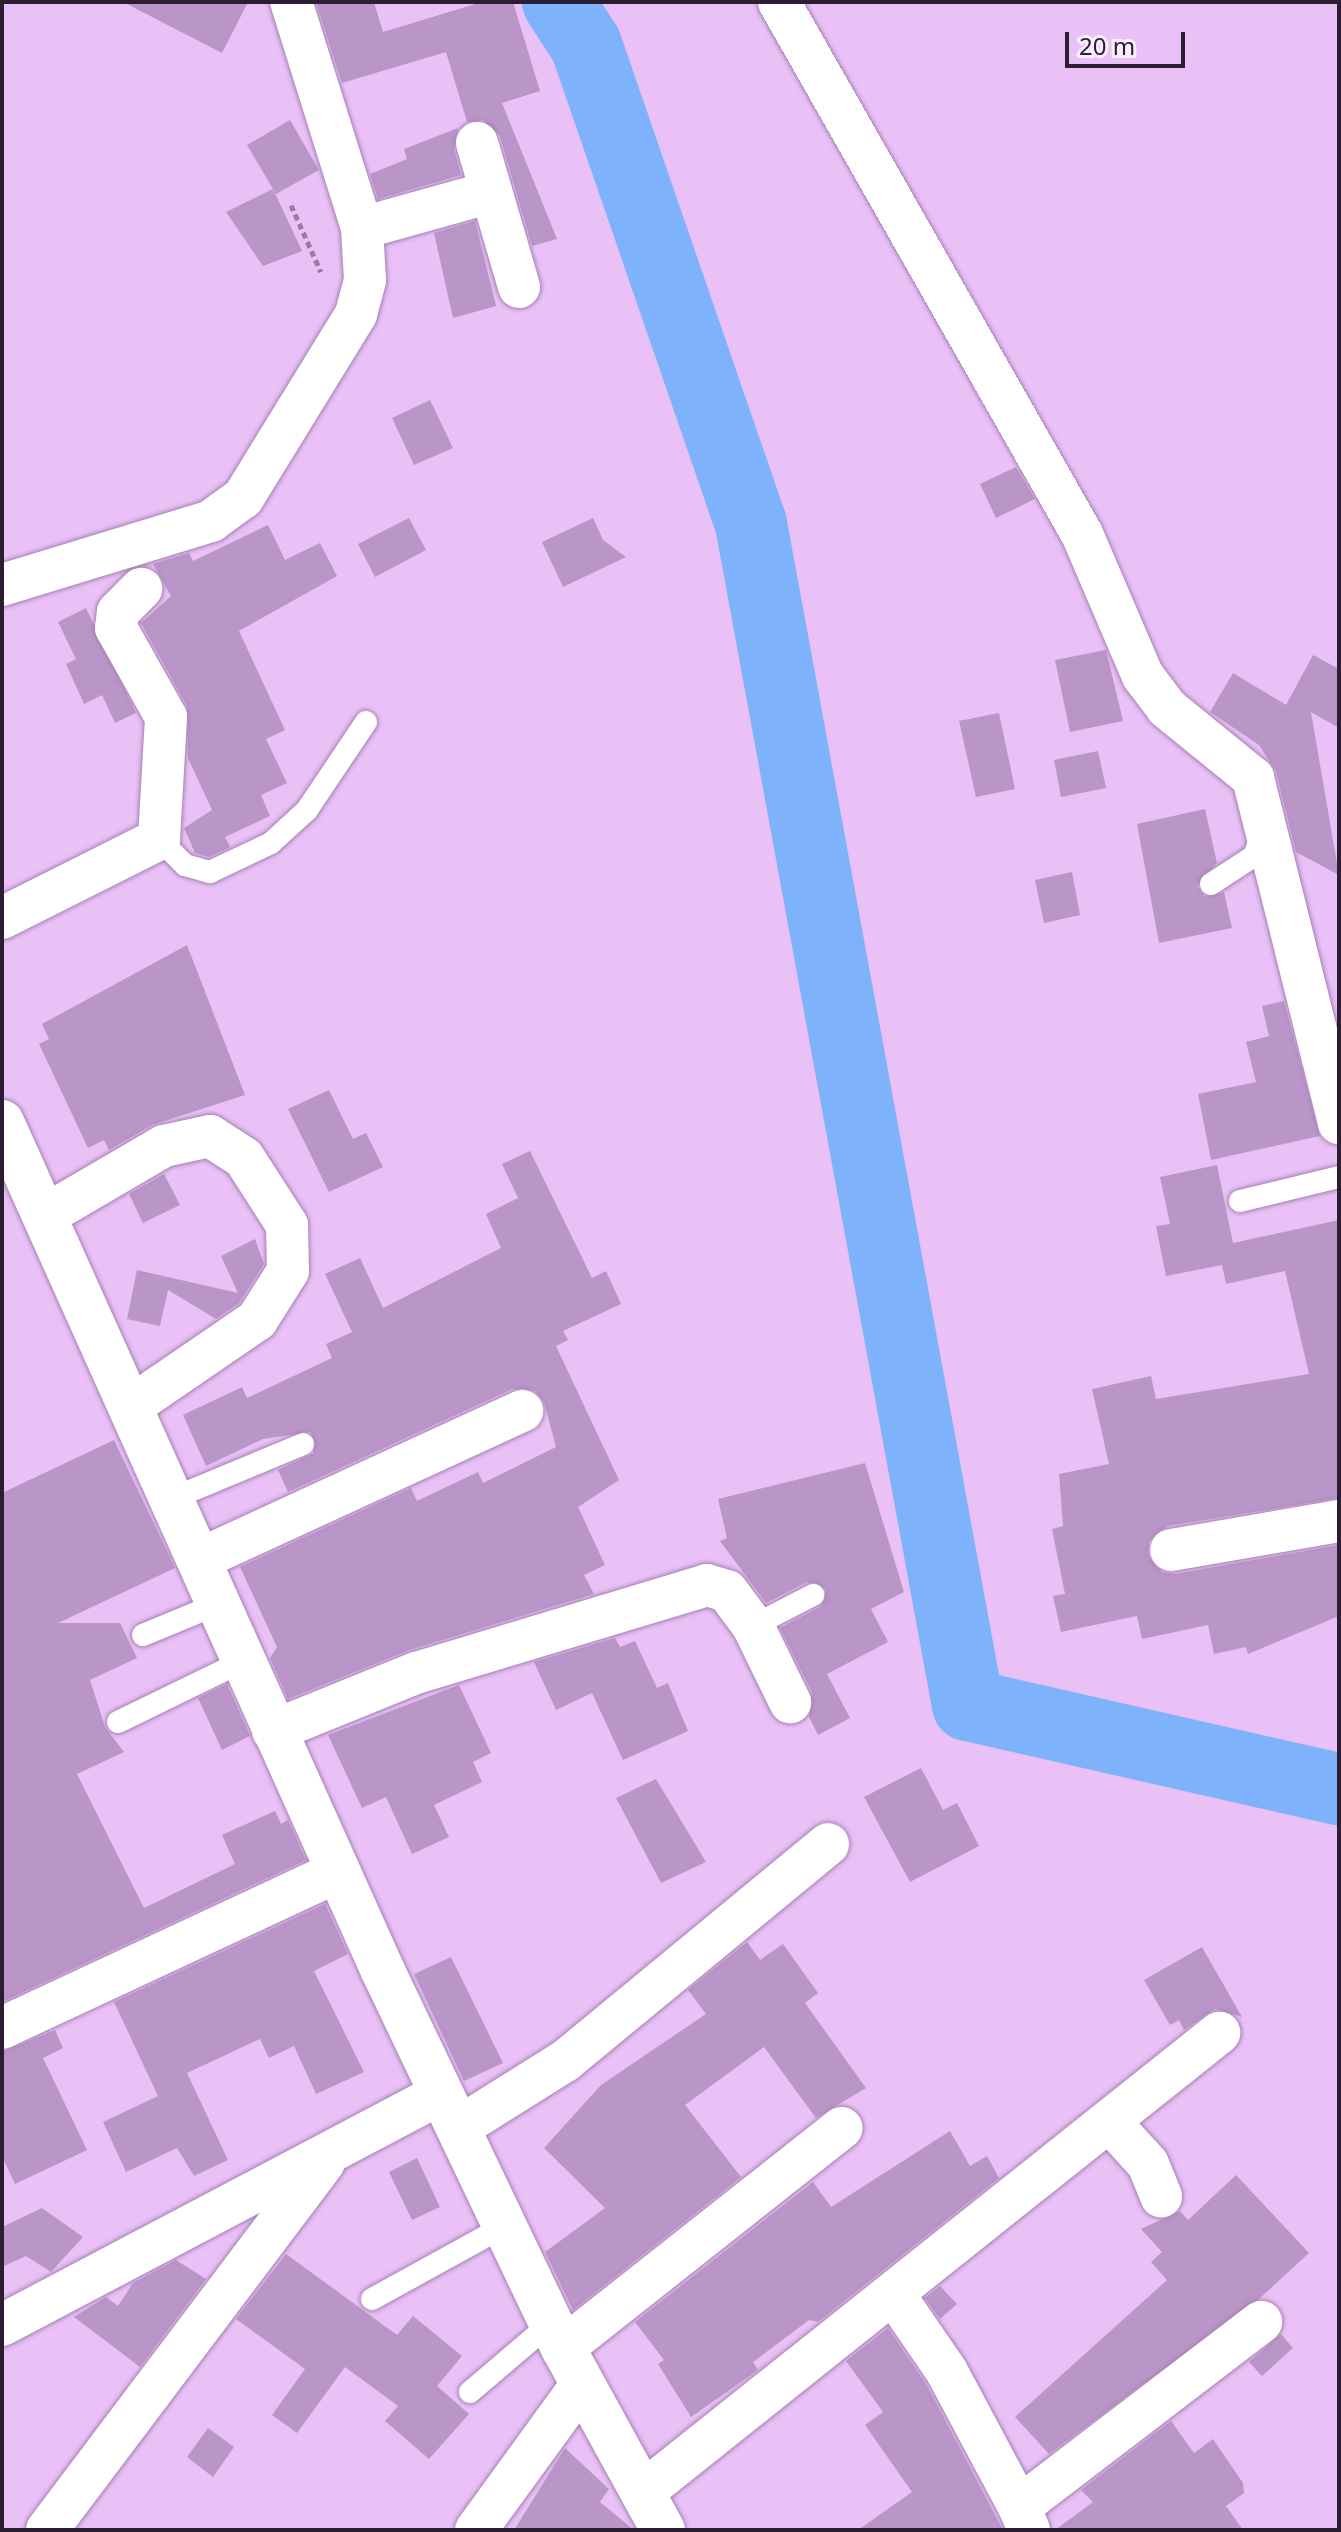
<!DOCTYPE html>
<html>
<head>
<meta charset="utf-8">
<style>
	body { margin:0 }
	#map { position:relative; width:1341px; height:2532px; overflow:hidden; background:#e9c1f7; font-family:"Noto Sans",sans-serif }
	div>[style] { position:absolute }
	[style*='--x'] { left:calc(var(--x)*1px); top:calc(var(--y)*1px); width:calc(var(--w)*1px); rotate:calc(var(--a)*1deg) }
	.river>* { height:72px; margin:-36px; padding:0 36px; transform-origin:36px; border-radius:36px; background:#7eb2fb }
	.building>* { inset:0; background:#ba95c8 }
	.path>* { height:5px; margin-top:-2.5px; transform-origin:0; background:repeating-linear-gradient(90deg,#9a7da5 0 6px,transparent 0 10px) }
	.roads { filter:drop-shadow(0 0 2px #a681b4) drop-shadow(0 0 2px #a681b4) }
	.service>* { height:22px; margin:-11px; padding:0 11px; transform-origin:11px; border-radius:11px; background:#fff }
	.minor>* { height:42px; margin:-21px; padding:0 21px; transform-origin:21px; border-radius:21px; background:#fff }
	.tertiary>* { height:44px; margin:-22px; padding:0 22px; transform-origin:22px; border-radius:22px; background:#fff }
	span { translate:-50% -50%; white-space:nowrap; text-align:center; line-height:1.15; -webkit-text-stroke:6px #faeefe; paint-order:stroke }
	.frame { position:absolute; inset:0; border:4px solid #2c1d32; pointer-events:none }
	.scale { position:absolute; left:1065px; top:32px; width:120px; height:36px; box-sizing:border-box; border:4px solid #2c1d32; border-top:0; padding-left:10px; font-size:24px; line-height:28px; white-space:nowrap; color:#2c1d32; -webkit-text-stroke:6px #faeefe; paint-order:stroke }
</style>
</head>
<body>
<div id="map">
	<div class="river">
		<div style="--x:558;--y:2;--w:51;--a:56.9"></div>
		<div style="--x:586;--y:45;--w:507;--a:70.99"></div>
		<div style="--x:751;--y:524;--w:1201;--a:79.59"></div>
		<div style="--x:968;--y:1705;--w:380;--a:12.8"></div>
	</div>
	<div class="building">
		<div style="clip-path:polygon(123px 2px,248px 2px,222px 53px)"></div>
		<div style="clip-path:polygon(316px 2px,374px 2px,383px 32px,482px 2px,513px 2px,540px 91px,502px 103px,557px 239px,532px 246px,500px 136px,483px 120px,467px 122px,446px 52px,342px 83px)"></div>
		<div style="clip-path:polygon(290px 120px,319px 170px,276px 194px,247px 145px)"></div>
		<div style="clip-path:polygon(458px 128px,454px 149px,461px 175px,378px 199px,370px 174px,407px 159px,404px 149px)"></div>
		<div style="clip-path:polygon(273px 189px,302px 251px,263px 266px,226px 212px)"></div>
		<div style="clip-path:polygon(475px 221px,496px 306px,453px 318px,434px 233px)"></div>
		<div style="clip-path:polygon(430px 400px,453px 448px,414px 465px,392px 418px)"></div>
		<div style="clip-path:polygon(1016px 467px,1035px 499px,996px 518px,980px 484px)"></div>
		<div style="clip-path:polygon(409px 518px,426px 550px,375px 577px,358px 544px)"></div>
		<div style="clip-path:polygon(593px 518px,603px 540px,626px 557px,563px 587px,542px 542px)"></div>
		<div style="clip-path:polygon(268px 525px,285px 560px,320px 543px,337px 576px,239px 631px,285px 730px,266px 739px,287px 783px,261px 795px,270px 816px,225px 837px,230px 847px,209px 857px,195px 853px,184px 828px,212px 810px,188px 758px,187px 706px,141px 623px,171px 596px,153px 564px,189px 553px,193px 561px)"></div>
		<div style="clip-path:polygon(86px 608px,136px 713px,115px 723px,102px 695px,84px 704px,66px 664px,76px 659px,58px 622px)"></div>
		<div style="clip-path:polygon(1106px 650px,1123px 721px,1070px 732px,1055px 660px)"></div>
		<div style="clip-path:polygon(1313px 655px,1339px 669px,1339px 728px,1311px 712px,1339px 875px,1296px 852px,1276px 771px,1259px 745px,1210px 712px,1233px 673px,1286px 705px)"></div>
		<div style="clip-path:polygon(999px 713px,1015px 789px,976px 797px,959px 721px)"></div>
		<div style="clip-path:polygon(1098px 751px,1106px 788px,1061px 797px,1054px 760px)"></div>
		<div style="clip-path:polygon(1205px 809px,1217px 863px,1197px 886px,1205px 897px,1224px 892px,1232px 928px,1159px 943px,1137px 824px)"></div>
		<div style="clip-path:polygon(1072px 872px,1080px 915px,1044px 923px,1035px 880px)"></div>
		<div style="clip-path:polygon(187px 945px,245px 1095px,152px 1125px,109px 1150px,104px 1140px,88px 1148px,39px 1044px,49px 1039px,42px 1024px)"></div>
		<div style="clip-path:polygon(1284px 1001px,1320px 1136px,1211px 1160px,1198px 1094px,1256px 1082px,1246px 1042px,1269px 1036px,1262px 1006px)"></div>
		<div style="clip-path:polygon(329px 1090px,353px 1139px,366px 1133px,383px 1167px,329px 1192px,288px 1109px)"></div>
		<div style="clip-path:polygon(530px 1151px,592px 1278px,606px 1271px,621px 1304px,563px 1331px,568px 1340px,556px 1346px,619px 1480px,578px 1507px,605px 1565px,584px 1575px,594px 1594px,409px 1650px,288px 1699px,270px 1658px,277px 1647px,240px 1567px,411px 1488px,417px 1501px,478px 1472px,483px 1483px,556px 1447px,544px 1402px,535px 1391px,512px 1389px,288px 1492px,278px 1470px,314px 1453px,311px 1432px,263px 1439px,206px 1466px,183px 1415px,242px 1387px,247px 1398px,332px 1358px,326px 1344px,352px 1332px,325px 1274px,360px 1258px,383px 1308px,501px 1248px,486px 1214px,518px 1198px,502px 1164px)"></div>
		<div style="clip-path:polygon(1217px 1165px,1233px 1243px,1339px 1220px,1339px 1498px,1167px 1526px,1149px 1541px,1148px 1555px,1162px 1572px,1175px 1574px,1339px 1545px,1339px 1616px,1248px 1654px,1246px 1647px,1214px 1654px,1208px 1625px,1142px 1639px,1137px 1616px,1061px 1632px,1053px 1596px,1065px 1594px,1052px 1529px,1063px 1526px,1059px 1474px,1109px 1464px,1092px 1389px,1151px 1376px,1156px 1399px,1309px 1374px,1285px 1271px,1226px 1284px,1222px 1265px,1166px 1276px,1156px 1226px,1170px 1224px,1160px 1177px)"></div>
		<div style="clip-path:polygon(164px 1174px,180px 1205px,143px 1223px,129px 1194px)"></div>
		<div style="clip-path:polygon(255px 1239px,264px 1264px,239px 1303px,216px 1319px,168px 1290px,160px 1326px,127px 1319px,137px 1270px,238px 1293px,221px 1256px)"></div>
		<div style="clip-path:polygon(114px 1440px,175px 1568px,58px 1623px,120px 1623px,137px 1658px,90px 1680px,105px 1727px,124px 1752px,77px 1774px,144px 1908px,235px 1864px,222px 1835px,275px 1811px,281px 1824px,288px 1820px,306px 1860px,2px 2002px,2px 1493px)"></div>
		<div style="clip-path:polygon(865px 1463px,904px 1592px,871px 1609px,888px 1642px,827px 1674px,850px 1718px,818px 1735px,809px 1717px,812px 1692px,780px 1628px,820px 1607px,826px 1589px,807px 1582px,766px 1603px,720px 1541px,727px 1538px,718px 1499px)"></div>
		<div style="clip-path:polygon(615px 1638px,620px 1647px,635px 1641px,657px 1688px,668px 1683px,688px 1731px,623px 1760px,592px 1693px,556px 1710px,534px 1662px)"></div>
		<div style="clip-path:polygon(227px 1684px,250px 1736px,222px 1750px,198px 1698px)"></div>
		<div style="clip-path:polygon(459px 1685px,491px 1753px,473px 1762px,482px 1782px,434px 1805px,449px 1837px,412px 1854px,386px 1797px,362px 1808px,328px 1735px)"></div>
		<div style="clip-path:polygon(921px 1768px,943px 1810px,957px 1803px,979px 1846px,910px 1882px,864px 1797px)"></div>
		<div style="clip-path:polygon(656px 1779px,706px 1862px,661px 1883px,616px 1798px)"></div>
		<div style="clip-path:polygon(325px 1904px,348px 1954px,314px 1971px,364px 2072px,316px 2094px,294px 2046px,269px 2058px,260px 2039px,187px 2073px,228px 2160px,194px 2176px,177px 2148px,126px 2172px,103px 2122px,158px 2096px,114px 2002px)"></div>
		<div style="clip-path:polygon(747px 1942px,760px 1960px,783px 1944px,818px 1993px,805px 2003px,866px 2088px,816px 2118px,764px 2047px,685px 2105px,741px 2177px,573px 2310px,545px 2252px,605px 2208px,544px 2148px,601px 2085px,706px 2014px,688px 1990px)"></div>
		<div style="clip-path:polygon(1202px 1947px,1242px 2017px,1215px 2009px,1184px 2030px,1179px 2020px,1170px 2025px,1144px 1980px)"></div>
		<div style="clip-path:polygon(451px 1957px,503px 2063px,464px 2081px,414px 1974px)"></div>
		<div style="clip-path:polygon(55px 2030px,63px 2048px,43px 2058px,87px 2150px,15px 2184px,2px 2156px,2px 2052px)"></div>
		<div style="clip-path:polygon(950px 2131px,970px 2166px,987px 2156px,999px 2178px,818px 2322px,809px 2320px,753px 2362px,758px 2370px,691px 2417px,658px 2364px,664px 2360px,635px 2322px,813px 2182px,831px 2207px)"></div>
		<div style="clip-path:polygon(417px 2158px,440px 2207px,412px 2220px,389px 2172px)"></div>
		<div style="clip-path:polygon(1236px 2175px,1309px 2253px,1260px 2298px,1049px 2454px,1015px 2417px,1167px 2280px,1151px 2262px,1162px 2252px,1141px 2229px,1180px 2211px,1188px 2220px)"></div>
		<div style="clip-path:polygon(42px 2208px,83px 2237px,51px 2272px,26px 2256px,2px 2267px,2px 2227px)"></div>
		<div style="clip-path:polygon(286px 2254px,397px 2335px,413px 2316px,462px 2356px,437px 2386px,469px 2414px,429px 2459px,385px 2421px,398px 2406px,345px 2367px,297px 2433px,272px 2415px,305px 2369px,236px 2319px)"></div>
		<div style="clip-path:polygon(176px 2260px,206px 2279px,140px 2367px,74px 2317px,106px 2297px,118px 2306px,133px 2283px)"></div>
		<div style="clip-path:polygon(940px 2286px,957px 2304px,940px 2319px,925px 2298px)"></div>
		<div style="clip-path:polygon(888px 2328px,926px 2384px,1003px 2530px,858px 2530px,912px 2492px,865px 2425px,883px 2412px,846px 2361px)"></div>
		<div style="clip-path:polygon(1281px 2334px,1293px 2348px,1262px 2376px,1249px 2362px)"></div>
		<div style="clip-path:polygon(1171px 2421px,1194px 2453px,1213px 2439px,1243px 2483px,1244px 2493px,1226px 2506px,1243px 2530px,1055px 2530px,1093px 2502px,1081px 2490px)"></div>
		<div style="clip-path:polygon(208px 2428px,234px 2447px,213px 2477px,187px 2457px)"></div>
		<div style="clip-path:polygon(565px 2448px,609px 2489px,600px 2502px,634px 2530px,514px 2530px)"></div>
	</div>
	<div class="path">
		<div style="--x:291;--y:205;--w:73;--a:65.9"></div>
	</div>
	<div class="roads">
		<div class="service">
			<div style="--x:159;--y:839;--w:37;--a:45"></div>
			<div style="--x:185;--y:865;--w:26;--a:16"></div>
			<div style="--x:210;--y:872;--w:68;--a:-25.4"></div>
			<div style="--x:271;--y:843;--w:49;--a:-42.5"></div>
			<div style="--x:307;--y:810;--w:106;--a:-56.2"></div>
			<div style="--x:1211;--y:884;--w:51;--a:-33.1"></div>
			<div style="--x:1254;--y:856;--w:26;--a:-69"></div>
			<div style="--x:1240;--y:1201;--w:102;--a:-13.6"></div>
			<div style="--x:171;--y:1499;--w:143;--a:-22.6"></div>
			<div style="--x:753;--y:1626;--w:68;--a:-27.3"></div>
			<div style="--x:143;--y:1635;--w:81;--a:-22.5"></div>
			<div style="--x:118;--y:1722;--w:139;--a:-26"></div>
			<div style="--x:372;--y:2299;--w:152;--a:-28.8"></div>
			<div style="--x:470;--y:2392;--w:106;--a:-40.4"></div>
		</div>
		<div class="minor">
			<div style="--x:779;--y:2;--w:612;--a:60.34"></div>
			<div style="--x:1082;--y:534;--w:155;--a:66.8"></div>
			<div style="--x:1143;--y:676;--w:40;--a:53"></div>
			<div style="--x:1167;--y:708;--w:111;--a:39.1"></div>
			<div style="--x:1253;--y:778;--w:356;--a:76"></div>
			<div style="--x:477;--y:143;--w:150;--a:73.7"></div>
			<div style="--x:362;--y:228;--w:134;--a:-15.6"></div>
			<div style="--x:2;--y:585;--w:219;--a:-17"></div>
			<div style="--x:211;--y:521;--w:39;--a:-36"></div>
			<div style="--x:243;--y:498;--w:216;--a:-58.4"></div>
			<div style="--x:356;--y:314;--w:35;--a:-75"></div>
			<div style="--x:365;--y:280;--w:52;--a:-93.3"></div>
			<div style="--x:362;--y:228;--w:237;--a:-107.4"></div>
			<div style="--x:2;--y:918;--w:176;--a:-26.7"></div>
			<div style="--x:159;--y:839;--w:122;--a:-86.7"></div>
			<div style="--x:166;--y:717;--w:102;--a:-119.3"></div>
			<div style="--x:116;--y:628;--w:16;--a:-83"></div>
			<div style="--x:118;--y:612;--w:33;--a:-45"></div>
			<div style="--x:44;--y:1216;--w:139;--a:-30.3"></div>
			<div style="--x:164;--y:1146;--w:47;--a:-12.3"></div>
			<div style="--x:210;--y:1136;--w:40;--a:32.9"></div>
			<div style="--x:244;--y:1158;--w:80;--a:57.3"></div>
			<div style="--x:287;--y:1225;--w:46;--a:88.8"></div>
			<div style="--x:288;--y:1271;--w:58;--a:122.3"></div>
			<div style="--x:257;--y:1320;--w:154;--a:145.6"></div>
			<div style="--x:1171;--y:1550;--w:170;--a:-9.8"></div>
			<div style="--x:198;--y:1560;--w:357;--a:-24.7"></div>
			<div style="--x:273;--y:1731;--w:154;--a:-22.1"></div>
			<div style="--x:416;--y:1673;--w:304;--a:-16.8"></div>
			<div style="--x:707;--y:1585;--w:21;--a:17"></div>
			<div style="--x:727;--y:1591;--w:44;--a:53.4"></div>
			<div style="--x:753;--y:1626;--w:85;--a:64"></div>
			<div style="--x:2;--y:2028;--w:370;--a:-25"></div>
			<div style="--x:1109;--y:2121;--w:58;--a:47.8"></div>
			<div style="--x:1148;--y:2164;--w:35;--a:68"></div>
			<div style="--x:458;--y:2128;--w:126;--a:-32.1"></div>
			<div style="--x:565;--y:2061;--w:341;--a:-39.5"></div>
			<div style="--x:893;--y:2293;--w:96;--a:55.6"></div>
			<div style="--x:947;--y:2372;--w:153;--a:61.9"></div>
			<div style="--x:2;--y:2325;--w:497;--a:-27.8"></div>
			<div style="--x:563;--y:2348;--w:355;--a:-38.3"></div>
			<div style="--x:643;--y:2492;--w:737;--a:-38.55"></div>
			<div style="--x:47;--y:2530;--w:460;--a:-53"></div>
			<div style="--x:476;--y:2530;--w:180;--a:-54"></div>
			<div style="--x:1029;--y:2530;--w:25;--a:-113"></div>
			<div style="--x:1019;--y:2507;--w:305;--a:-37.4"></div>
		</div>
		<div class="tertiary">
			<div style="--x:2;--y:1122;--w:931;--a:65.83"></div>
			<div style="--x:383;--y:1971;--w:418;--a:64.5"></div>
			<div style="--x:563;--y:2348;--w:208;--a:61.2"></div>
		</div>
	</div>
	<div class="frame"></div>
	<div class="scale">20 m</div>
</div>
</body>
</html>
